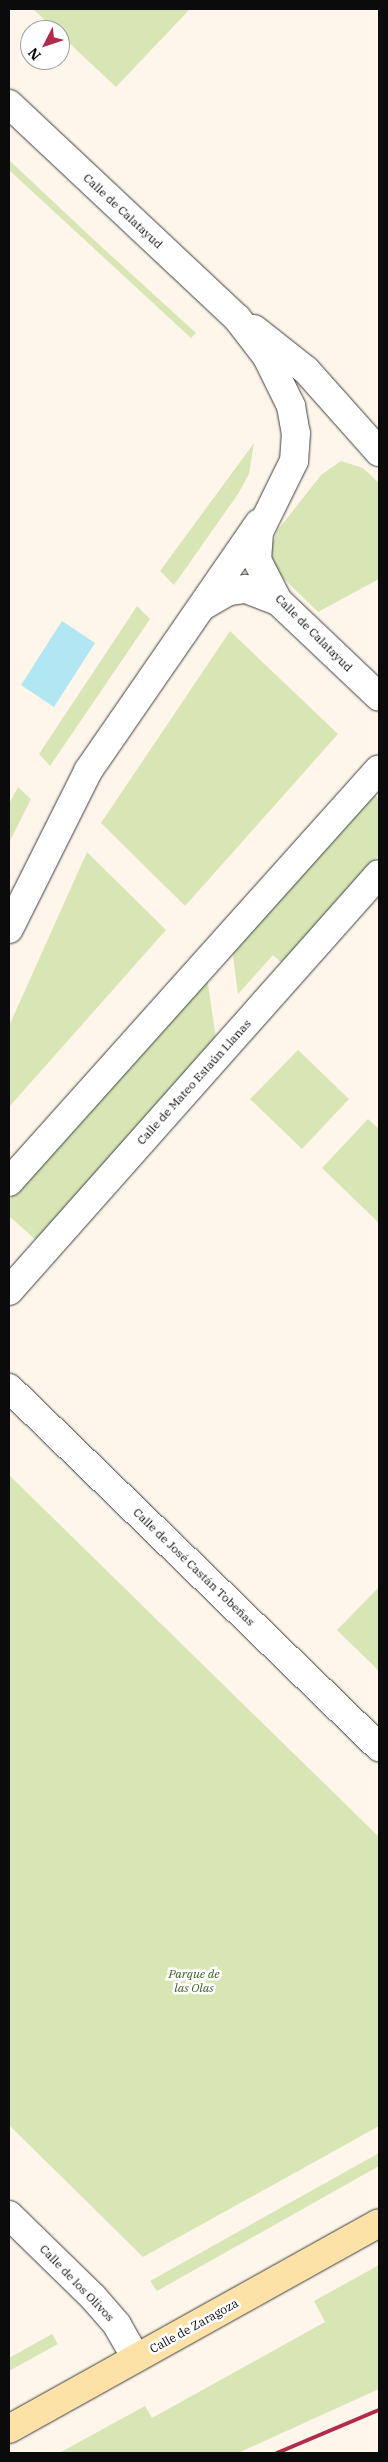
<!DOCTYPE html>
<html>
<head>
<meta charset="utf-8">
<style>
	body { margin:0 }
	#map { position:relative; width:388px; height:2462px; overflow:hidden; background:#fef6ea; font-family:"IBM Plex Serif",serif }
	div>[style] { position:absolute }
	[style*='--x'] { left:calc(var(--x)*1px); top:calc(var(--y)*1px); width:calc(var(--w)*1px); rotate:calc(var(--a)*1deg) }
	.green>* { inset:0; background:#d8e6b6 }
	.water>* { inset:0; background:#b1e7f3 }
	.roads { filter:drop-shadow(0 0 1px #3e3e3e) drop-shadow(0 0 1px #3e3e3e) }
	.street>* { height:28px; margin:-14px; padding:0 14px; transform-origin:14px; border-radius:14px; background:#fff }
	.secondary>* { height:28px; margin:-14px; padding:0 14px; transform-origin:14px; border-radius:14px; background:#fce2a7 }
	.rail>* { height:4px; margin:-2px; padding:0 2px; transform-origin:2px; border-radius:2px; background:#b42a4b }
	span { translate:-50% -50%; white-space:nowrap; text-align:center; line-height:1.15; -webkit-text-stroke:5px #fff; paint-order:stroke }
	.street-label { font-size:12px; color:#0b0b0b }
	.park-label { font-size:12px; color:#385f1f; font-style:italic }
	.frame { position:absolute; inset:0; border:10px solid #0b0b0b; pointer-events:none }
	.north { position:absolute; left:20px; top:20px; width:50px; height:50px; box-sizing:border-box; background:#fff; border:1px solid #9d9d9d; border-radius:50%; rotate:229deg; font-size:14px; font-weight:700; line-height:20px; text-align:center; color:#0b0b0b }
	.north::after { content:''; display:block; margin:auto; width:18px; height:22px; background:#b42a4b; clip-path:polygon(50% 0,100% 100%,50% 72%,0 100%) }
</style>
</head>
<body>
<div id="map">
	<div class="green">
		<div style="clip-path:polygon(33px 9px,190px 9px,116px 87px)"></div>
		<div style="clip-path:polygon(9px 160px,92px 238px,196px 333px,191px 338px,9px 170px)"></div>
		<div style="clip-path:polygon(254px 443px,249px 474px,238px 494px,174px 585px,160px 571px)"></div>
		<div style="clip-path:polygon(341px 461px,363px 468px,379px 483px,379px 579px,318px 612px,274px 569px,271px 550px,277px 531px,321px 475px)"></div>
		<div style="clip-path:polygon(137px 606px,150px 619px,50px 766px,39px 754px)"></div>
		<div style="clip-path:polygon(230px 631px,338px 734px,185px 906px,101px 823px)"></div>
		<div style="clip-path:polygon(18px 787px,31px 799px,9px 843px,9px 804px)"></div>
		<div style="clip-path:polygon(372px 792px,379px 799px,379px 855px,283px 964px,273px 955px,238px 994px,232px 949px)"></div>
		<div style="clip-path:polygon(87px 852px,166px 930px,9px 1107px,9px 1026px)"></div>
		<div style="clip-path:polygon(207px 977px,216px 1039px,36px 1240px,9px 1216px,9px 1200px)"></div>
		<div style="clip-path:polygon(298px 1050px,349px 1099px,302px 1149px,250px 1099px)"></div>
		<div style="clip-path:polygon(368px 1119px,379px 1129px,379px 1223px,322px 1168px)"></div>
		<div style="clip-path:polygon(9px 1475px,379px 1837px,379px 2126px,143px 2257px,9px 2125px)"></div>
		<div style="clip-path:polygon(379px 1587px,379px 1671px,337px 1630px)"></div>
		<div style="clip-path:polygon(379px 2153px,379px 2166px,157px 2291px,150px 2281px)"></div>
		<div style="clip-path:polygon(379px 2265px,379px 2389px,238px 2453px,59px 2453px,145px 2406px,152px 2418px,325px 2322px,314px 2301px)"></div>
		<div style="clip-path:polygon(52px 2334px,58px 2344px,9px 2371px,9px 2358px)"></div>
	</div>
	<div class="water">
		<div style="clip-path:polygon(62px 621px,95px 643px,54px 707px,21px 685px)"></div>
	</div>
	<div class="roads">
		<div class="street">
			<div style="--x:9;--y:104;--w:313;--a:43.2"></div>
			<div style="--x:237;--y:318;--w:49;--a:52.4"></div>
			<div style="--x:267;--y:357;--w:55;--a:63.9"></div>
			<div style="--x:291;--y:406;--w:27;--a:80"></div>
			<div style="--x:296;--y:433;--w:28;--a:94"></div>
			<div style="--x:294;--y:461;--w:79;--a:116.2"></div>
			<div style="--x:259;--y:532;--w:28;--a:94"></div>
			<div style="--x:257;--y:560;--w:46;--a:62.9"></div>
			<div style="--x:278;--y:601;--w:139;--a:43.5"></div>
			<div style="--x:254;--y:329;--w:66;--a:38.3"></div>
			<div style="--x:306;--y:370;--w:110;--a:48.3"></div>
			<div style="--x:203;--y:606;--w:30;--a:-30"></div>
			<div style="--x:229;--y:591;--w:17;--a:-7"></div>
			<div style="--x:246;--y:589;--w:34;--a:21"></div>
			<div style="--x:9;--y:929;--w:177;--a:-63.4"></div>
			<div style="--x:88;--y:771;--w:301;--a:-55.4"></div>
			<div style="--x:9;--y:1182;--w:554;--a:-48.14"></div>
			<div style="--x:9;--y:1291;--w:557;--a:-48.42"></div>
			<div style="--x:9;--y:1388;--w:516;--a:44.14"></div>
			<div style="--x:9;--y:2215;--w:117;--a:44.3"></div>
			<div style="--x:93;--y:2297;--w:37;--a:49"></div>
			<div style="--x:117;--y:2325;--w:38;--a:60"></div>
		</div>
		<div class="secondary">
			<div style="--x:9;--y:2429;--w:423;--a:-29.1"></div>
		</div>
	</div>
	<div class="rail">
		<div style="--x:277;--y:2453;--w:111;--a:-22.9"></div>
	</div>
	<div class="street-label">
		<span style="left:123px;top:211px;rotate:43deg">Calle de Calatayud</span>
		<span style="left:314px;top:633px;rotate:45deg">Calle de Calatayud</span>
		<span style="left:194px;top:1082px;rotate:-48deg">Calle de Mateo Estaún Llanas</span>
		<span style="left:194px;top:1567px;rotate:44deg">Calle de José Castán Tobeñas</span>
		<span style="left:77px;top:2283px;rotate:46deg">Calle de los Olivos</span>
		<span style="left:194px;top:2326px;rotate:-29deg">Calle de Zaragoza</span>
	</div>
	<div class="park-label">
		<span style="left:194px;top:1981px">Parque de<br>las Olas</span>
	</div>
	<div class="frame"></div>
	<div class="north">N</div>
</div>
</body>
</html>
